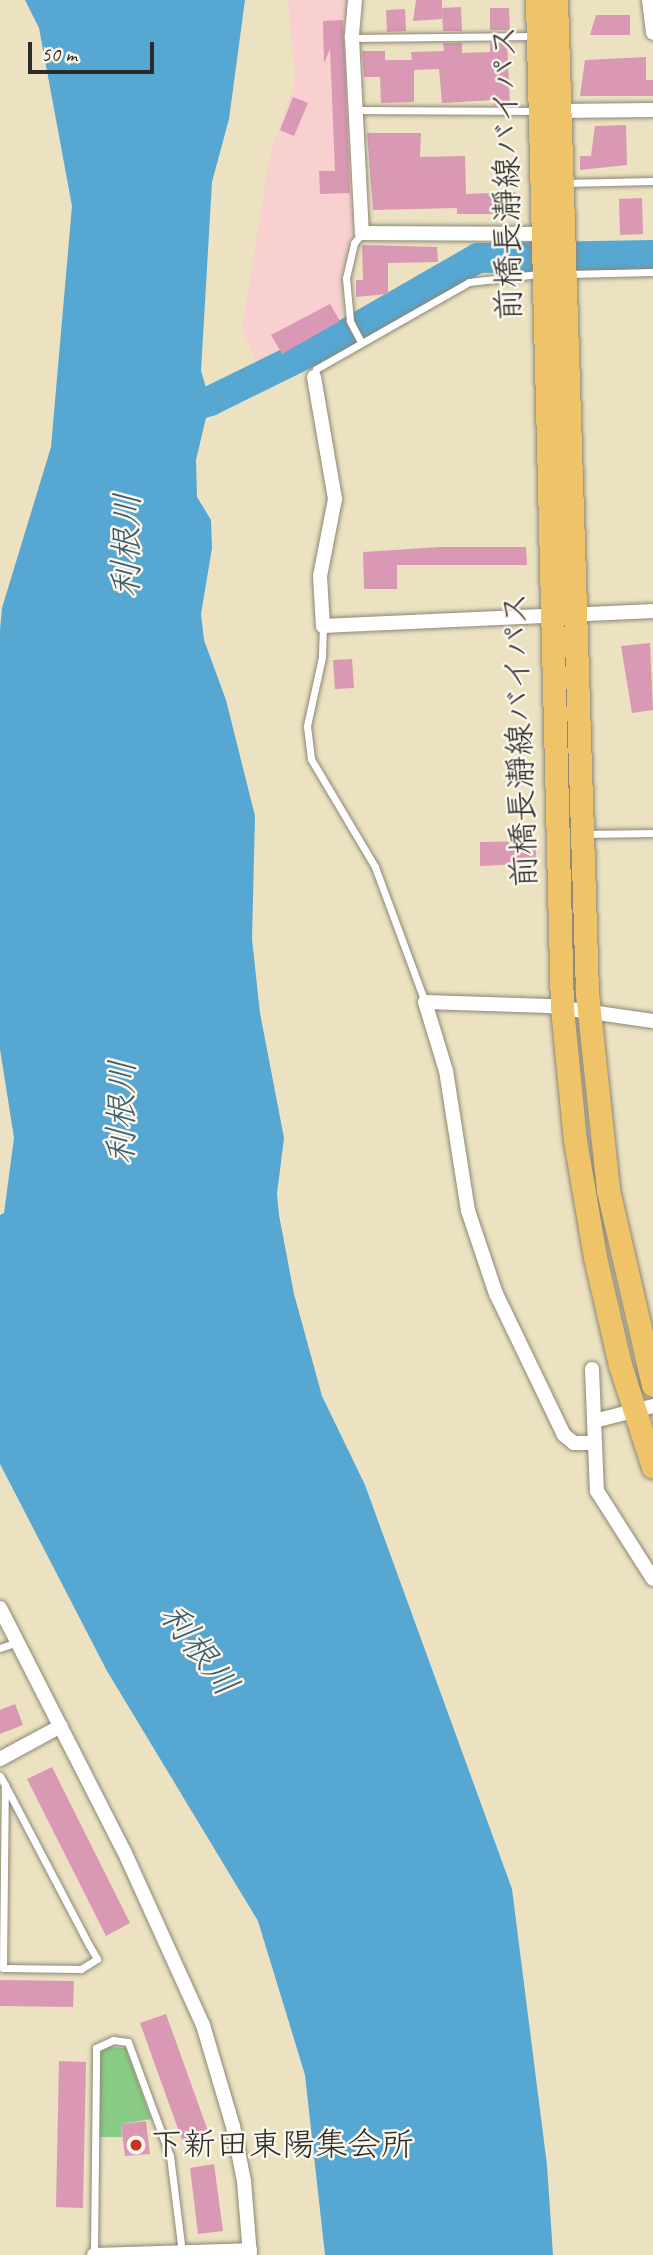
<!DOCTYPE html>
<html>
<head>
<meta charset="utf-8">
<style>
	body { margin:0 }
	#map { position:relative; width:653px; height:2255px; overflow:hidden; background:#ece2c1; font-family:Caveat,"Klee One",sans-serif }
	div>[style] { position:absolute }
	[style*='--x'] { left:calc(var(--x)*1px); top:calc(var(--y)*1px); width:calc(var(--w)*1px); rotate:calc(var(--a)*1deg) }
	.built>* { inset:0; background:#f7d0cf }
	.green>* { inset:0; background:#89cc85 }
	.water>* { inset:0; background:#56a7d1 }
	.river>* { height:30px; margin:-15px; padding:0 15px; transform-origin:15px; border-radius:15px; background:#56a7d1 }
	.building>* { inset:0; background:#d998b3 }
	.roads { filter:drop-shadow(0 0 2px #8c8676) drop-shadow(0 0 2px #8c8676) }
	.service>* { height:7px; margin:-3.5px; padding:0 3.5px; transform-origin:3.5px; border-radius:3.5px; background:#fff }
	.minor>* { height:14px; margin:-7px; padding:0 7px; transform-origin:7px; border-radius:7px; background:#fff }
	.primary>* { height:23px; margin:-11.5px; padding:0 11.5px; transform-origin:11.5px; border-radius:11.5px; background:#efc469 }
	.dots>* { width:19px; height:19px; translate:-50% -50%; box-sizing:border-box; border:4px solid #fbf7ec; border-radius:50% }
	span { translate:-50% -50%; white-space:nowrap; text-align:center; line-height:1.15; -webkit-text-stroke:5px #fbf7ec; paint-order:stroke }
	.street-label { font-size:33px; color:#2b2b2b }
	.poi-label { font-size:33px; color:#2b2b2b }
	.left { translate:0 -50%; text-align:left }
	.water-label { font-size:35px; color:#3c5d6d; font-style:italic }
	.scale { position:absolute; left:28px; top:42px; width:126px; height:32px; box-sizing:border-box; border:4px solid #2b2b2b; border-top:0; padding-left:9px; font-size:21px; line-height:24px; white-space:nowrap; color:#2b2b2b; -webkit-text-stroke:5px #fbf7ec; paint-order:stroke }
</style>
</head>
<body>
<div id="map">
	<div class="built">
		<div style="clip-path:polygon(288px 0,348px 0,353px 221px,342px 275px,342px 324px,258px 368px,242px 327px,270px 154px,295px 81px)"></div>
	</div>
	<div class="green">
		<div style="clip-path:polygon(110px 2047px,126px 2048px,151px 2119px,121px 2124px,122px 2137px,99px 2137px,99px 2052px)"></div>
	</div>
	<div class="water">
		<div style="clip-path:polygon(25px 0,245px 0,229px 119px,212px 182px,201px 371px,210px 401px,196px 460px,197px 497px,211px 520px,212px 548px,201px 614px,204px 640px,226px 700px,255px 816px,252px 939px,260px 1013px,284px 1138px,277px 1194px,279px 1215px,294px 1294px,322px 1396px,365px 1485px,512px 1889px,547px 2165px,553px 2255px,325px 2255px,305px 2075px,258px 1921px,107px 1671px,0 1464px,0 1215px,4px 1213px,14px 1138px,0 1049px,0 630px,2px 608px,51px 447px,72px 206px,39px 28px)"></div>
	</div>
	<div class="river">
		<div style="--x:174;--y:412;--w:38;--a:-17"></div>
		<div style="--x:210;--y:401;--w:149;--a:-26.2"></div>
		<div style="--x:344;--y:335;--w:155;--a:-29.9"></div>
		<div style="--x:478;--y:258;--w:175;--a:-1"></div>
	</div>
	<div class="building">
		<div style="clip-path:polygon(416px 0,442px 0,442px 19px,413px 21px)"></div>
		<div style="clip-path:polygon(461px 7px,462px 31px,443px 31px,442px 8px)"></div>
		<div style="clip-path:polygon(490px 8px,509px 8px,510px 30px,490px 30px)"></div>
		<div style="clip-path:polygon(405px 9px,406px 31px,387px 32px,386px 10px)"></div>
		<div style="clip-path:polygon(596px 15px,630px 15px,630px 35px,590px 35px)"></div>
		<div style="clip-path:polygon(343px 20px,350px 193px,320px 194px,319px 171px,335px 171px,330px 49px,324px 63px,323px 21px)"></div>
		<div style="clip-path:polygon(507px 42px,510px 105px,494px 105px,494px 100px,442px 103px,439px 69px,414px 70px,414px 102px,381px 103px,380px 77px,364px 77px,362px 51px,385px 51px,385px 60px,412px 60px,411px 52px,444px 51px,443px 43px,462px 43px,462px 53px,490px 52px,490px 43px)"></div>
		<div style="clip-path:polygon(646px 57px,646px 80px,653px 80px,653px 96px,580px 96px,585px 60px)"></div>
		<div style="clip-path:polygon(293px 97px,308px 103px,294px 136px,280px 130px)"></div>
		<div style="clip-path:polygon(626px 125px,627px 165px,580px 170px,580px 156px,591px 156px,595px 126px)"></div>
		<div style="clip-path:polygon(367px 133px,421px 133px,420px 157px,465px 156px,466px 194px,515px 192px,516px 214px,457px 214px,457px 208px,373px 210px)"></div>
		<div style="clip-path:polygon(642px 198px,643px 234px,620px 235px,619px 199px)"></div>
		<div style="clip-path:polygon(362px 245px,437px 247px,438px 262px,388px 263px,388px 294px,356px 297px,356px 280px,363px 280px)"></div>
		<div style="clip-path:polygon(330px 304px,340px 321px,282px 354px,271px 335px)"></div>
		<div style="clip-path:polygon(440px 547px,526px 547px,527px 565px,397px 565px,397px 589px,364px 589px,363px 552px)"></div>
		<div style="clip-path:polygon(650px 643px,653px 710px,632px 713px,621px 646px)"></div>
		<div style="clip-path:polygon(352px 659px,354px 688px,335px 689px,333px 660px)"></div>
		<div style="clip-path:polygon(536px 841px,536px 863px,480px 866px,480px 842px)"></div>
		<div style="clip-path:polygon(15px 1704px,23px 1725px,0 1734px,0 1710px)"></div>
		<div style="clip-path:polygon(52px 1767px,130px 1923px,106px 1936px,27px 1779px)"></div>
		<div style="clip-path:polygon(0 1980px,74px 1981px,73px 2007px,0 2006px)"></div>
		<div style="clip-path:polygon(166px 2014px,208px 2131px,182px 2140px,140px 2023px)"></div>
		<div style="clip-path:polygon(59px 2061px,86px 2062px,83px 2208px,56px 2207px)"></div>
		<div style="clip-path:polygon(146px 2121px,150px 2154px,125px 2156px,121px 2124px)"></div>
		<div style="clip-path:polygon(214px 2164px,223px 2231px,198px 2234px,190px 2168px)"></div>
	</div>
	<div class="roads">
		<div class="service">
			<div style="--x:352;--y:38;--w:182;--a:-0.6"></div>
			<div style="--x:356;--y:110;--w:181;--a:0.3"></div>
			<div style="--x:564;--y:183;--w:89;--a:-1.3"></div>
			<div style="--x:569;--y:274;--w:84;--a:-1.4"></div>
			<div style="--x:361;--y:342;--w:24;--a:-118"></div>
			<div style="--x:350;--y:321;--w:43;--a:-95.3"></div>
			<div style="--x:346;--y:278;--w:36;--a:-77"></div>
			<div style="--x:354;--y:243;--w:13;--a:-51"></div>
			<div style="--x:314;--y:377;--w:8;--a:-76"></div>
			<div style="--x:316;--y:369;--w:176;--a:-29.6"></div>
			<div style="--x:469;--y:282;--w:70;--a:-6.5"></div>
			<div style="--x:323;--y:626;--w:31;--a:92"></div>
			<div style="--x:322;--y:657;--w:71;--a:102.3"></div>
			<div style="--x:307;--y:726;--w:33;--a:83"></div>
			<div style="--x:311;--y:759;--w:126;--a:59.3"></div>
			<div style="--x:375;--y:867;--w:144;--a:69.7"></div>
			<div style="--x:586;--y:834;--w:67;--a:-0.9"></div>
			<div style="--x:0;--y:1648;--w:18;--a:-19"></div>
			<div style="--x:0;--y:1776;--w:10;--a:61"></div>
			<div style="--x:5;--y:1785;--w:181;--a:62.3"></div>
			<div style="--x:89;--y:1945;--w:16;--a:60"></div>
			<div style="--x:97;--y:1959;--w:19;--a:148"></div>
			<div style="--x:81;--y:1969;--w:78;--a:-179.3"></div>
			<div style="--x:3;--y:1968;--w:183;--a:-89.4"></div>
			<div style="--x:94;--y:2253;--w:205;--a:-89.4"></div>
			<div style="--x:96;--y:2048;--w:19;--a:-25"></div>
			<div style="--x:113;--y:2040;--w:15;--a:8"></div>
			<div style="--x:128;--y:2042;--w:121;--a:69.8"></div>
			<div style="--x:170;--y:2156;--w:97;--a:82.9"></div>
		</div>
		<div class="minor">
			<div style="--x:355;--y:0;--w:38;--a:95"></div>
			<div style="--x:352;--y:38;--w:195;--a:87.1"></div>
			<div style="--x:362;--y:233;--w:188;--a:0.3"></div>
			<div style="--x:649;--y:0;--w:33;--a:83"></div>
			<div style="--x:557;--y:111;--w:96;--a:-0.6"></div>
			<div style="--x:314;--y:377;--w:124;--a:80.2"></div>
			<div style="--x:335;--y:499;--w:78;--a:101"></div>
			<div style="--x:320;--y:576;--w:50;--a:86.6"></div>
			<div style="--x:323;--y:626;--w:330;--a:-2.6"></div>
			<div style="--x:592;--y:1369;--w:122;--a:87.7"></div>
			<div style="--x:597;--y:1491;--w:104;--a:57.5"></div>
			<div style="--x:594;--y:1421;--w:61;--a:-14.3"></div>
			<div style="--x:595;--y:1443;--w:21;--a:180"></div>
			<div style="--x:574;--y:1443;--w:13;--a:-141"></div>
			<div style="--x:564;--y:1435;--w:157;--a:-115.7"></div>
			<div style="--x:496;--y:1294;--w:88;--a:-108.6"></div>
			<div style="--x:468;--y:1211;--w:142;--a:-98.9"></div>
			<div style="--x:446;--y:1071;--w:72;--a:-106.9"></div>
			<div style="--x:425;--y:1002;--w:124;--a:1.8"></div>
			<div style="--x:549;--y:1006;--w:105;--a:8.2"></div>
			<div style="--x:0;--y:1608;--w:273;--a:63"></div>
			<div style="--x:124;--y:1851;--w:191;--a:65.6"></div>
			<div style="--x:203;--y:2025;--w:105;--a:73.5"></div>
			<div style="--x:233;--y:2126;--w:56;--a:78.7"></div>
			<div style="--x:244;--y:2181;--w:74;--a:85.4"></div>
			<div style="--x:0;--y:1759;--w:69;--a:-28.4"></div>
			<div style="--x:94;--y:2255;--w:156;--a:-1.8"></div>
		</div>
		<div class="primary">
			<div style="--x:537;--y:0;--w:1008;--a:88.58"></div>
			<div style="--x:562;--y:1008;--w:133;--a:84.4"></div>
			<div style="--x:575;--y:1140;--w:119;--a:80.3"></div>
			<div style="--x:595;--y:1257;--w:111;--a:77"></div>
			<div style="--x:620;--y:1365;--w:107;--a:72.1"></div>
			<div style="--x:556;--y:0;--w:993;--a:88.21"></div>
			<div style="--x:587;--y:993;--w:198;--a:83.9"></div>
			<div style="--x:608;--y:1190;--w:200;--a:77"></div>
		</div>
	</div>
	<div class="dots">
		<div style="left:136px;top:2145px;background:#c8321e"></div>
	</div>
	<div class="street-label">
		<span style="left:507px;top:173px;rotate:-91deg">前橋長瀞線バイパス</span>
		<span style="left:520px;top:740px;rotate:-92deg">前橋長瀞線バイパス</span>
	</div>
	<div class="poi-label">
		<span class="left" style="left:150px;top:2145px">下新田東陽集会所</span>
	</div>
	<div class="water-label">
		<span style="left:127px;top:545px;rotate:-89deg">利根川</span>
		<span style="left:122px;top:1112px;rotate:-89deg">利根川</span>
		<span style="left:199px;top:1650px;rotate:53deg">利根川</span>
	</div>
	<div class="scale">50 m</div>
</div>
</body>
</html>
